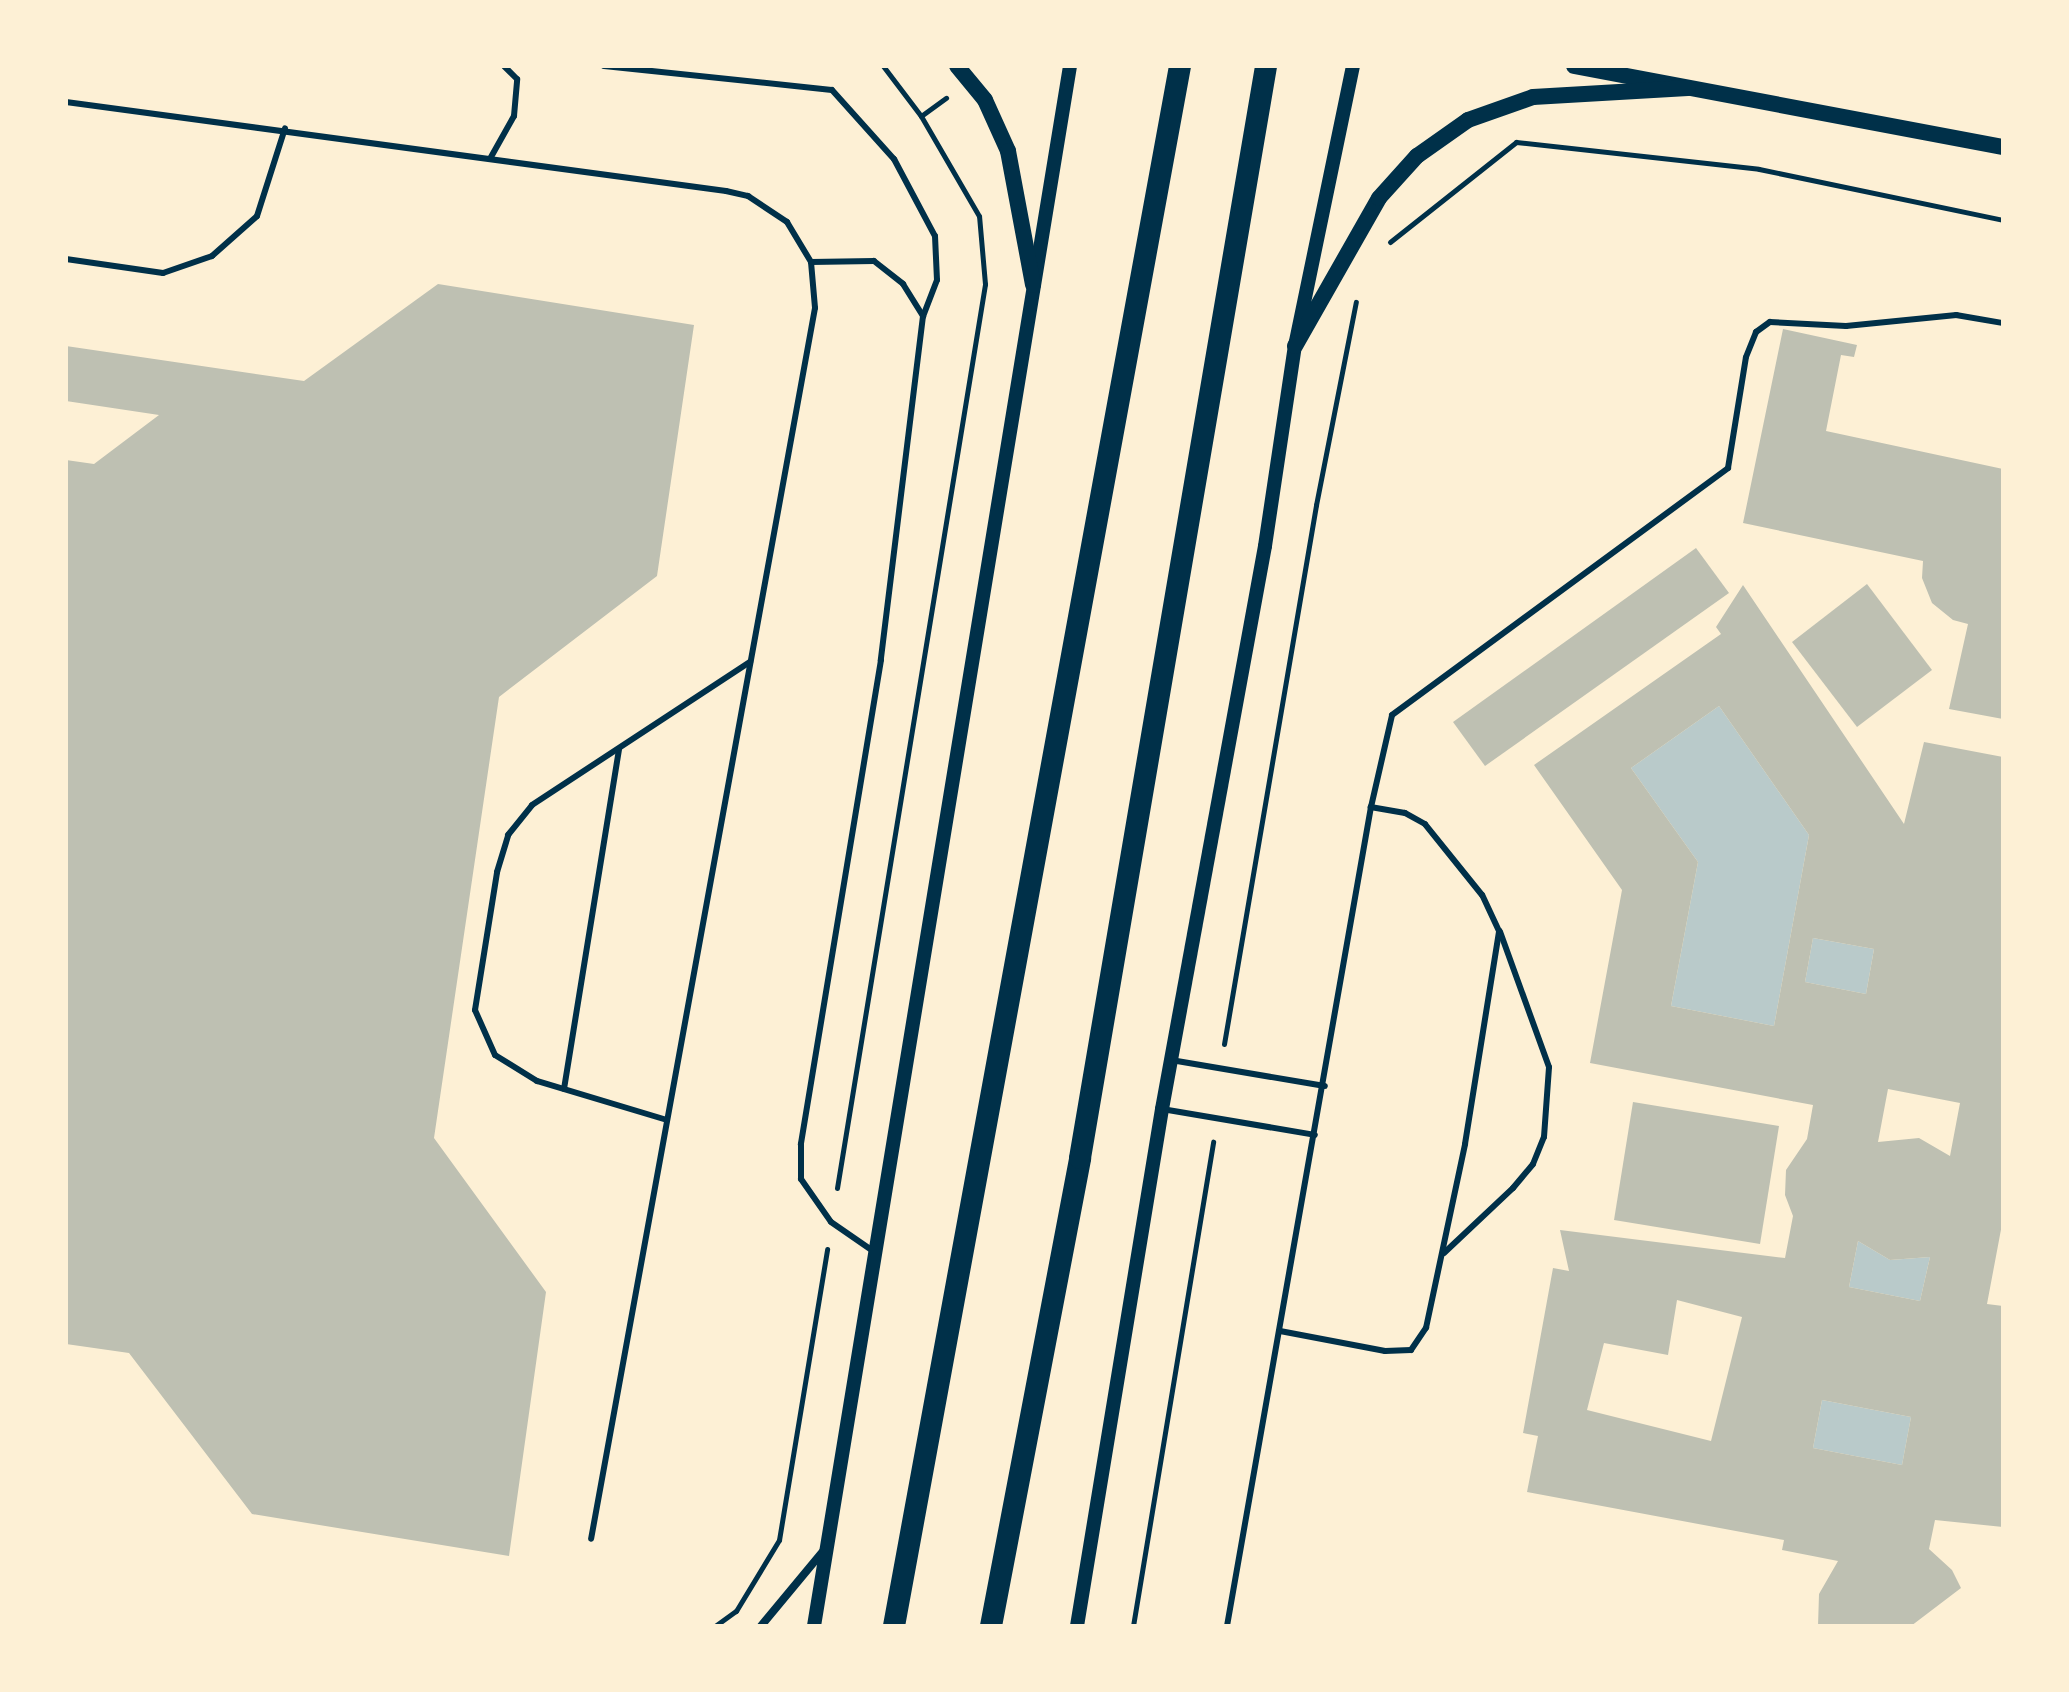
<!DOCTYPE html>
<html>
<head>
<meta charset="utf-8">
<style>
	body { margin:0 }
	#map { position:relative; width:2069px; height:1692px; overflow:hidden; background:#fdf0d5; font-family:"Source Serif 4",serif }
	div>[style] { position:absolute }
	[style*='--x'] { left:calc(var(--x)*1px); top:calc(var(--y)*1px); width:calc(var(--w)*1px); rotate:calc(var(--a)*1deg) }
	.green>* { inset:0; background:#b9caca }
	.building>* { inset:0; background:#bec0b2 }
	.path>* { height:5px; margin:-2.5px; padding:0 2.5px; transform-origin:2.5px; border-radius:2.5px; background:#003049 }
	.service>* { height:6px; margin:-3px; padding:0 3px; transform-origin:3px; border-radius:3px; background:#003049 }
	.minor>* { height:8px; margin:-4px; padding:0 4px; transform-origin:4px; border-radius:4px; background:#003049 }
	.tertiary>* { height:14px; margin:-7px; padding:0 7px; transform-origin:7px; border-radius:7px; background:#003049 }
	.secondary>* { height:16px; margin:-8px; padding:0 8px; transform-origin:8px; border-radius:8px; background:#003049 }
	.trunk>* { height:22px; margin:-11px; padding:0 11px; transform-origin:11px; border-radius:11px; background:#003049 }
	span { translate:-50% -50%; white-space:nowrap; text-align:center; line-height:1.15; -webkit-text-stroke:8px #fdf0d5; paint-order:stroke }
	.frame { position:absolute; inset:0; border:68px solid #fdf0d5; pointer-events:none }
</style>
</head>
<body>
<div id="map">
	<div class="green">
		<div style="clip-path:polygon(1719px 706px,1809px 835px,1774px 1026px,1671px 1006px,1698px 862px,1631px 768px)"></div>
		<div style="clip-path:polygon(1813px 938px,1874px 949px,1866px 994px,1805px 982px)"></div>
		<div style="clip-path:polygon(1858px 1241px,1890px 1260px,1930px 1257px,1920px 1301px,1849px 1287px)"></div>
		<div style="clip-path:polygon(1822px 1400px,1911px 1417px,1902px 1465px,1813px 1448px)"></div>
	</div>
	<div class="building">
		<div style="clip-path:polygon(438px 284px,694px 325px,657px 576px,499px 697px,434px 1138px,546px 1292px,509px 1556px,252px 1514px,129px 1353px,66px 1344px,66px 460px,94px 464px,159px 415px,66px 401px,66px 346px,304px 381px)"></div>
		<div style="clip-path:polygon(1783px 329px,1857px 345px,1854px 357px,1841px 355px,1826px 431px,2003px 469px,2003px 719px,1949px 709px,1968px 624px,1953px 620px,1932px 603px,1922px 578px,1923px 561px,1743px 523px)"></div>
		<div style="clip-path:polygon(1696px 548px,1729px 593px,1485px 766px,1453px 722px)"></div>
		<div style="clip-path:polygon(1867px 584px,1932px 670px,1857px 727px,1792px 642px)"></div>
		<div style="clip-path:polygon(evenodd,1743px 585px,1904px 824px,1924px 742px,2003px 757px,2003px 1219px,1987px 1304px,2003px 1306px,2003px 1527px,1935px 1520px,1929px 1549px,1952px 1570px,1961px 1588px,1911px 1626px,1818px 1626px,1819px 1594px,1838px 1561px,1782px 1550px,1784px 1540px,1527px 1492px,1538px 1436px,1523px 1433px,1553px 1268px,1569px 1271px,1560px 1230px,1785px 1258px,1793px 1216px,1785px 1195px,1786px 1170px,1807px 1139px,1813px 1105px,1590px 1063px,1622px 890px,1534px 765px,1721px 634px,1716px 627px,1743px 585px,1719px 706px,1809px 835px,1774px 1026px,1671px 1006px,1698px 862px,1631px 768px,1719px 706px,1743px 585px,1813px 938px,1874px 949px,1866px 994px,1805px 982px,1813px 938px,1743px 585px,1888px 1089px,1960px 1103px,1950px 1156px,1919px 1138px,1878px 1142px,1888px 1089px,1743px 585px,1858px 1241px,1890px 1260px,1930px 1257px,1920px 1301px,1849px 1287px,1858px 1241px,1743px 585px,1677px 1300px,1742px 1317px,1711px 1441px,1587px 1410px,1604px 1343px,1668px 1355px,1677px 1300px,1743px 585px,1822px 1400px,1911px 1417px,1902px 1465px,1813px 1448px,1822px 1400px)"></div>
		<div style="clip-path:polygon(1633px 1102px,1779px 1126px,1760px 1244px,1614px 1220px)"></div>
	</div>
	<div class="path">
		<div style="--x:921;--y:116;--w:31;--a:-36"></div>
		<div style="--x:1390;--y:242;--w:161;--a:-38.4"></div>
		<div style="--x:1516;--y:142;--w:244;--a:6.3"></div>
		<div style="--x:1759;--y:169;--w:249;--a:11.8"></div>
		<div style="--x:1224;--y:1044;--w:547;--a:-80.31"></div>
		<div style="--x:1316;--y:505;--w:207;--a:-78.9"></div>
		<div style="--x:837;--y:1188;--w:916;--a:-80.7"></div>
		<div style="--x:985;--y:284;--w:68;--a:-95"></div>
		<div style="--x:979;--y:216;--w:116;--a:-120.1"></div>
		<div style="--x:921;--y:116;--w:63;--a:-127.2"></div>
		<div style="--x:715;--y:1626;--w:26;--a:-36"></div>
		<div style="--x:736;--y:1611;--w:83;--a:-58.8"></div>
		<div style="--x:779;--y:1540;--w:295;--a:-80.6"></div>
		<div style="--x:1133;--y:1626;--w:491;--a:-80.6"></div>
	</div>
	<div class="service">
		<div style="--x:604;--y:66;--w:229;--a:6"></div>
		<div style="--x:832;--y:90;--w:93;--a:48.1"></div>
		<div style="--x:894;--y:159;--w:87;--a:62"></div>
		<div style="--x:935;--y:236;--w:44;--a:87.4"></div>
		<div style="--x:937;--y:280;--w:39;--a:111"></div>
		<div style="--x:66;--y:102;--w:666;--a:7.68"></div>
		<div style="--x:726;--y:191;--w:23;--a:13"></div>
		<div style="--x:748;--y:196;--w:47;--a:33.7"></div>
		<div style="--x:787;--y:222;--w:47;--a:59"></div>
		<div style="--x:811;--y:262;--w:46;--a:85"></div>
		<div style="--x:815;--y:308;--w:1251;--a:100.31"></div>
		<div style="--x:491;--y:157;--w:47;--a:-60.7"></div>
		<div style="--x:514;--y:116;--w:37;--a:-85"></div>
		<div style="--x:517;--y:79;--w:18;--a:-135"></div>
		<div style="--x:66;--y:259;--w:98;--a:8.2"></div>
		<div style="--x:163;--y:273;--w:52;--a:-19.1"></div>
		<div style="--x:212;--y:256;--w:60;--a:-41.6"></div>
		<div style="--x:257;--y:216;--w:92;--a:-72.3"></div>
		<div style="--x:811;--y:262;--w:63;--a:-0.9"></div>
		<div style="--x:874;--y:261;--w:37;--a:38"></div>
		<div style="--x:903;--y:284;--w:38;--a:58"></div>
		<div style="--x:923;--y:316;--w:347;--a:97"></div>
		<div style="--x:881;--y:660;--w:491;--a:99.4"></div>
		<div style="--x:801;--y:1144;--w:35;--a:90"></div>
		<div style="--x:801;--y:1179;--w:52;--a:55.1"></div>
		<div style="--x:831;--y:1222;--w:55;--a:34.6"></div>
		<div style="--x:1171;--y:1060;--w:156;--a:9.6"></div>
		<div style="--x:564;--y:1089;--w:345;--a:-80.8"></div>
		<div style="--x:1162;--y:1109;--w:155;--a:9.6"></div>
		<div style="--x:667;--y:1120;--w:136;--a:-163.3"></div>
		<div style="--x:537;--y:1081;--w:49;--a:-148.2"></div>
		<div style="--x:495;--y:1055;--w:49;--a:-114"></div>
		<div style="--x:475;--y:1010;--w:140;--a:-80.9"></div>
		<div style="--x:497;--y:872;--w:39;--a:-73"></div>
		<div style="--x:508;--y:835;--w:38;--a:-51"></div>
		<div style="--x:532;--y:805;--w:261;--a:-33.3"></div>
		<div style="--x:1444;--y:1253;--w:95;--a:-43.3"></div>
		<div style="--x:1513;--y:1188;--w:31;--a:-50"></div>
		<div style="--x:1533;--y:1164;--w:29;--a:-68"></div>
		<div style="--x:1544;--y:1137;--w:70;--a:-85.9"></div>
		<div style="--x:1549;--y:1067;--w:144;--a:-109.9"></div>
		<div style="--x:1280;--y:1331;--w:107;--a:10.8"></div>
		<div style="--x:1385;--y:1351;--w:26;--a:-2"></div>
		<div style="--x:1411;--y:1350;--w:27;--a:-56"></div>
		<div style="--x:1426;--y:1328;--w:188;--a:-78"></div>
		<div style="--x:1465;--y:1144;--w:216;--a:-80.9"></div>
		<div style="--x:1499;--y:931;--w:40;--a:-115"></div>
		<div style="--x:1482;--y:895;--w:91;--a:-128.8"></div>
		<div style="--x:1425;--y:824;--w:23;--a:-151"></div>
		<div style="--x:1405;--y:813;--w:35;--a:-170"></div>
		<div style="--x:1227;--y:1626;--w:832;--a:-80.03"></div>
		<div style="--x:1371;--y:807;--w:94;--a:-77.1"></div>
		<div style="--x:1392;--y:715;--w:417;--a:-36.3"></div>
		<div style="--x:1728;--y:468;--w:112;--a:-80.8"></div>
		<div style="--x:1746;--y:357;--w:27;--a:-68"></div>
		<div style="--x:1756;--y:332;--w:17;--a:-36"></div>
		<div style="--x:1770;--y:322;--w:76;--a:3"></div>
		<div style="--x:1846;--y:326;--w:111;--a:-5.7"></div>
		<div style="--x:1956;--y:315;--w:48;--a:9.7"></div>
	</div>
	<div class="minor">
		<div style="--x:761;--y:1626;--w:100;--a:-50.3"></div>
	</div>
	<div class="tertiary">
		<div style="--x:814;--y:1626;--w:1581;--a:-80.68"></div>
		<div style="--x:1077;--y:1626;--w:524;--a:-80.66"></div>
		<div style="--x:1162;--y:1109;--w:572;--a:-79.63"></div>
		<div style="--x:1265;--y:546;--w:202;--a:-81.5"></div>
		<div style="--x:1295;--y:346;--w:286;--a:-78.3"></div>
	</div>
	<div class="secondary">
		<div style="--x:957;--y:66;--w:44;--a:50.5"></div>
		<div style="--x:985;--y:100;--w:56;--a:65.7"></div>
		<div style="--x:1008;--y:151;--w:136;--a:79.4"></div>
		<div style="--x:1574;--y:66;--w:437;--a:10.7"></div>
		<div style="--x:1295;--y:346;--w:170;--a:-60.4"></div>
		<div style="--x:1379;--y:198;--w:57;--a:-47.9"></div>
		<div style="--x:1417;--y:156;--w:62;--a:-35.2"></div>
		<div style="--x:1468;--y:120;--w:69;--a:-19.5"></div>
		<div style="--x:1533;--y:97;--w:155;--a:-3.3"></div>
	</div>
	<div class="trunk">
		<div style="--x:894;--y:1626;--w:1586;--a:-79.61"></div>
		<div style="--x:991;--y:1626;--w:476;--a:-79.2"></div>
		<div style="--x:1080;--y:1158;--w:1108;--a:-80.33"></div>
	</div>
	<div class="frame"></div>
</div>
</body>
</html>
